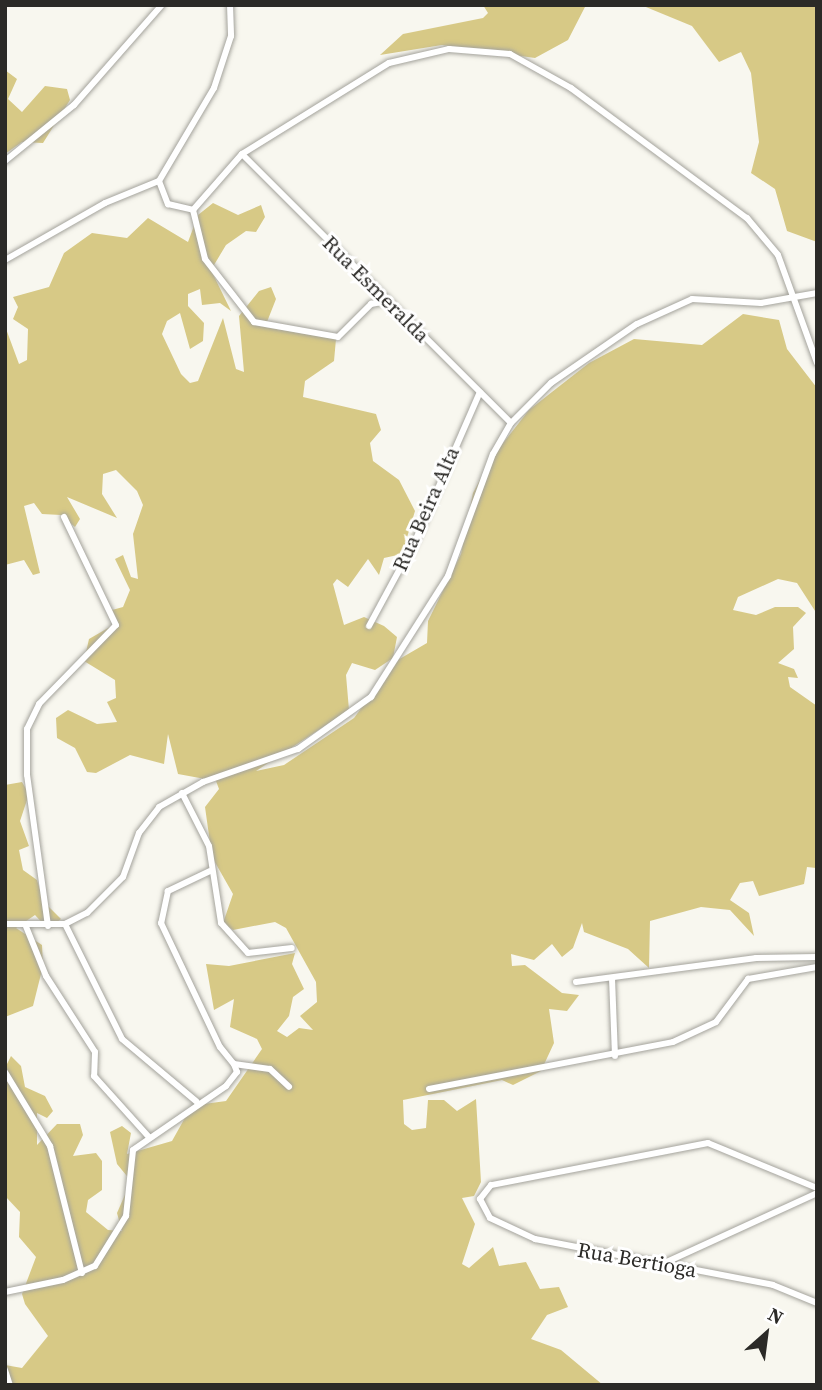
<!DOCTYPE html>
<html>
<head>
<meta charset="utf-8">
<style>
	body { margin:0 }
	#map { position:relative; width:822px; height:1390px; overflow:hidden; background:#f8f7ef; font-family:"Source Serif 4",serif }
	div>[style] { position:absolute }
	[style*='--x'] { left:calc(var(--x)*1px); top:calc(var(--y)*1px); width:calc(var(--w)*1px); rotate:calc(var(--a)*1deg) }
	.green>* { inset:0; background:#d7c986 }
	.roads { filter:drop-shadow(0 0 2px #a4a39c) drop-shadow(0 0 2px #a4a39c) }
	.minor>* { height:6px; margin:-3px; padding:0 3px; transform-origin:3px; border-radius:3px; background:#fff }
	span { translate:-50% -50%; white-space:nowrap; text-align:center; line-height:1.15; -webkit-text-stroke:6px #fff; paint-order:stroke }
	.street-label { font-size:21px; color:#2b2a27 }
	.frame { position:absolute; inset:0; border:7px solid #2b2a27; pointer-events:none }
	.north { position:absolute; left:731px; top:1299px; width:70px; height:70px; -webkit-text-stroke:5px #fff; paint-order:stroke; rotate:28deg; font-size:19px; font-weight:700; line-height:28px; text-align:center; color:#2b2a27 }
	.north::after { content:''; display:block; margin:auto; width:24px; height:32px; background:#2b2a27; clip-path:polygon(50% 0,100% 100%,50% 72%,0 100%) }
</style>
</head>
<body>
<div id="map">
	<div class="green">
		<div style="clip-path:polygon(483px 5px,586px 5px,568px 40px,535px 58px,442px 45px,380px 55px,403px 34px,483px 18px,488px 13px)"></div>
		<div style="clip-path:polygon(641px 5px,817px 5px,817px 242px,787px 231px,775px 189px,751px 173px,759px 142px,751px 73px,741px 52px,719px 62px,692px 26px)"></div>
		<div style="clip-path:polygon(5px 70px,17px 79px,8px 99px,22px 112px,45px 86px,67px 89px,70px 100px,43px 143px,22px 142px,5px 154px)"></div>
		<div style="clip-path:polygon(213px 203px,238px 215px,261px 205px,265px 217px,256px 232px,246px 231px,226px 245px,211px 270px,231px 311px,220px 303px,202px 305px,200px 289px,188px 294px,188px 306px,204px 323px,203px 341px,190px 349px,180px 313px,167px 321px,162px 334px,181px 374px,190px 383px,198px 381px,223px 318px,236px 369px,244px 372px,239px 316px,259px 291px,271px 287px,276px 299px,265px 327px,336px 339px,334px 361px,305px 381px,303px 397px,376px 414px,381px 430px,370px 443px,373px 461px,399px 480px,415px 511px,402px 554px,384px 558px,379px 575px,368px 559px,348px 587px,337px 579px,333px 584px,344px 625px,364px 617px,384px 626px,397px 637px,393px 658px,375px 670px,352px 663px,346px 675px,349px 710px,256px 771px,284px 765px,354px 718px,396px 661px,427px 643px,428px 621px,461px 554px,473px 493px,492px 457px,529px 410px,589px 363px,634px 339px,702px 345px,743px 314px,779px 320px,787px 349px,817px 388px,817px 614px,797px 583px,778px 579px,738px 597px,733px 610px,756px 615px,775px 607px,798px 607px,806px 613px,793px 627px,794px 649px,778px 663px,794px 669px,798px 678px,788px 677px,790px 687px,817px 706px,816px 868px,807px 867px,804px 884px,759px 896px,753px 881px,740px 883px,730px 900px,749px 913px,754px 936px,730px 910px,701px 907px,650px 921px,649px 968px,628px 949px,584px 932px,582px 923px,573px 948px,562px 957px,552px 944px,534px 960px,511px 954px,512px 966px,525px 965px,562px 993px,579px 995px,567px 1011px,549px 1009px,554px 1043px,541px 1071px,513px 1085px,502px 1080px,403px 1100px,404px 1124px,412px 1130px,426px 1128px,428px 1100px,444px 1100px,457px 1111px,476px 1099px,481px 1182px,474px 1196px,462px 1198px,475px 1224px,462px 1264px,469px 1268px,493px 1247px,499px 1266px,526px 1262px,540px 1289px,559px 1287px,568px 1307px,547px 1315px,531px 1339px,561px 1350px,603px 1385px,5px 1385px,5px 1365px,22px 1368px,48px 1336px,25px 1304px,22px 1294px,36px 1257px,19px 1237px,20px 1212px,5px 1196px,5px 1068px,11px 1056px,21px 1066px,25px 1087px,45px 1096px,53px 1111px,47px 1118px,37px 1113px,37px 1145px,57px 1124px,80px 1124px,83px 1135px,73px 1156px,96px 1153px,102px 1161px,102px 1190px,88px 1200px,86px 1212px,108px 1230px,122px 1231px,117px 1213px,131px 1181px,117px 1164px,110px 1132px,122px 1126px,131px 1133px,127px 1154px,172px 1141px,186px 1116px,204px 1104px,226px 1101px,262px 1049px,257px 1039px,230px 1027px,234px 999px,214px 1010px,206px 964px,229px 966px,295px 953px,292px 964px,304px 989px,293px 997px,289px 1016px,277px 1031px,287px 1037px,299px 1028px,313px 1030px,300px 1016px,317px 1002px,316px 982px,286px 928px,275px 922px,233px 930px,223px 923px,233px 894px,212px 857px,205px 807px,219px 789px,216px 781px,178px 774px,168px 734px,164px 764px,130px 755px,96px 773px,87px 772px,75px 748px,57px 738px,56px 718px,68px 710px,97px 724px,117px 722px,107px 702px,116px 698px,115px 680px,84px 661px,89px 639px,115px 624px,112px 610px,123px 607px,130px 590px,115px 559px,123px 555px,131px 577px,138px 579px,133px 534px,143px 505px,137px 491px,116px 470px,103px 474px,102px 494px,117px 518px,67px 497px,80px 519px,75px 527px,61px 515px,42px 514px,34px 503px,24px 506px,40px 573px,33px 575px,24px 560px,5px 565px,5px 326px,19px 364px,27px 360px,28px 329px,13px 319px,18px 307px,13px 297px,49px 287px,64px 253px,92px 233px,127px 238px,148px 218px,188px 242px,198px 215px)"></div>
		<div style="clip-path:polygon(22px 782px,29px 794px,20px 821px,29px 846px,19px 850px,23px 870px,37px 880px,44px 902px,61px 919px,48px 929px,35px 915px,16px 928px,42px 945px,43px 966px,33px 1006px,5px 1017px,5px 785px)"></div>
	</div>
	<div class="roads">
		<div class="minor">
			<div style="--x:230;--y:5;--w:31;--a:88"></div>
			<div style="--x:231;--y:36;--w:55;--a:108.1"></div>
			<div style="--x:214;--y:88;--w:108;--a:120.6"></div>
			<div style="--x:159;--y:181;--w:25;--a:69"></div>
			<div style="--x:168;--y:204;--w:26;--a:13"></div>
			<div style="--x:193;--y:210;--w:74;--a:-48.8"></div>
			<div style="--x:242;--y:154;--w:173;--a:-31.8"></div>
			<div style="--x:389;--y:63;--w:62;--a:-13.1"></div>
			<div style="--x:449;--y:49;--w:61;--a:4.7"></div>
			<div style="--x:510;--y:54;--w:70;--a:29.1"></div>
			<div style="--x:571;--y:88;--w:219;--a:36.5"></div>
			<div style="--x:747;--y:218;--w:48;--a:50"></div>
			<div style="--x:778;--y:255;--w:115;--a:70.1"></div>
			<div style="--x:242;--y:154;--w:380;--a:45"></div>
			<div style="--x:5;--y:161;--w:89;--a:-39.1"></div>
			<div style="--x:74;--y:105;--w:133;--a:-48.7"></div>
			<div style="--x:193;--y:210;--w:50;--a:76.2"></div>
			<div style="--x:205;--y:259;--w:80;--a:52.1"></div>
			<div style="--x:254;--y:322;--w:85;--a:10.1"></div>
			<div style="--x:338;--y:337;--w:47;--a:-45"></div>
			<div style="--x:371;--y:304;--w:16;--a:-11"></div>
			<div style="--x:5;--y:260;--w:115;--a:-29.7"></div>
			<div style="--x:105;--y:203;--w:58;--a:-22.2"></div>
			<div style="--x:369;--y:626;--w:99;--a:-61.6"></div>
			<div style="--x:416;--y:539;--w:160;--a:-66.5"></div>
			<div style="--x:182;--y:793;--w:59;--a:63"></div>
			<div style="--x:209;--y:846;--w:78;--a:81.1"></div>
			<div style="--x:221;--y:923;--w:40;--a:48"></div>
			<div style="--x:248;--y:953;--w:44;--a:-6.5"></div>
			<div style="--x:210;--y:871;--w:47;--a:154.5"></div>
			<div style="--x:168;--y:891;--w:33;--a:102"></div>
			<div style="--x:161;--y:923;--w:137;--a:64.6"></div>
			<div style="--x:220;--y:1047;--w:22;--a:51"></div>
			<div style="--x:234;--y:1064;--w:36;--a:8"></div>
			<div style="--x:270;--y:1069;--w:26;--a:43"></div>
			<div style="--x:5;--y:924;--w:60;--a:0"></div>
			<div style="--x:65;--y:924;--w:25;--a:-27"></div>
			<div style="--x:87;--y:913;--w:51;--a:-45"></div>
			<div style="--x:123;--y:877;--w:47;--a:-70"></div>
			<div style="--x:139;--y:833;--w:33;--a:-52"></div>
			<div style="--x:159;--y:807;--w:51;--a:-29.6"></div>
			<div style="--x:203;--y:782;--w:101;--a:-19.2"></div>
			<div style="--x:298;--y:749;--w:90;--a:-35.5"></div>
			<div style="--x:371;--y:697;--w:143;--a:-57.5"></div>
			<div style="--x:448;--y:576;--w:130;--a:-69.8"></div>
			<div style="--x:493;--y:454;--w:36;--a:-60"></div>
			<div style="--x:511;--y:423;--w:57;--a:-45"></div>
			<div style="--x:551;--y:383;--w:104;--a:-34.5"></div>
			<div style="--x:637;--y:324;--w:60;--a:-24.4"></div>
			<div style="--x:692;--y:299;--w:69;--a:3.3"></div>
			<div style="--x:761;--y:303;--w:57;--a:-10.1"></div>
			<div style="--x:25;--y:924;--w:56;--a:68"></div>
			<div style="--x:46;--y:976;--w:90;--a:57.2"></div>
			<div style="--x:95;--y:1052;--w:24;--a:92"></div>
			<div style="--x:94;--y:1076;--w:82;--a:48"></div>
			<div style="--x:65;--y:924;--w:128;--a:63.6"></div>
			<div style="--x:122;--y:1039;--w:97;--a:40"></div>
			<div style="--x:48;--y:926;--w:152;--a:-97.9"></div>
			<div style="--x:27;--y:775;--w:46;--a:-90"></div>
			<div style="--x:27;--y:729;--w:28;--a:-64"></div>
			<div style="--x:39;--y:704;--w:110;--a:-45.7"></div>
			<div style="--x:116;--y:625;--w:120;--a:-115.7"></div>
			<div style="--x:612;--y:978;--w:78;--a:87.8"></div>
			<div style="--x:576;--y:982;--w:182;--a:-7.6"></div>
			<div style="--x:756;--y:958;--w:61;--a:-0.9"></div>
			<div style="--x:5;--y:1072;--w:87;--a:58.7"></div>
			<div style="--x:50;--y:1146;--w:131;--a:75.9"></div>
			<div style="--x:429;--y:1089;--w:248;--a:-10.9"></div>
			<div style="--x:673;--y:1042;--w:47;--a:-24.9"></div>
			<div style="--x:716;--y:1022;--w:54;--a:-53.3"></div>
			<div style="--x:748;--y:979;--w:70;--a:-9.9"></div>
			<div style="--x:817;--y:1188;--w:118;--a:-157.6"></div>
			<div style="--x:708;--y:1143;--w:221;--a:169"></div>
			<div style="--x:491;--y:1185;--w:18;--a:128"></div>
			<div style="--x:480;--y:1199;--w:21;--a:62"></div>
			<div style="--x:490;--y:1218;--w:50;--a:25"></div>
			<div style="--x:535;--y:1239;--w:242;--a:10.9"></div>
			<div style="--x:773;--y:1285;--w:48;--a:22.2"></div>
			<div style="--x:660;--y:1265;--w:173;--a:-24.6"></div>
			<div style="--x:5;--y:1292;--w:59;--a:-11.7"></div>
			<div style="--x:63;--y:1280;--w:35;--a:-24"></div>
			<div style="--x:95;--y:1266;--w:59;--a:-58.2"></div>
			<div style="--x:126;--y:1216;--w:66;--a:-83.9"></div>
			<div style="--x:133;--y:1150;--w:113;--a:-34.5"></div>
			<div style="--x:226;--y:1086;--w:18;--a:-52"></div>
			<div style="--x:237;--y:1072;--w:9;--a:-111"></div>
			<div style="--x:5;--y:1370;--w:16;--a:72"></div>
		</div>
	</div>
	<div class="street-label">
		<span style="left:376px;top:289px;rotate:45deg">Rua Esmeralda</span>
		<span style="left:426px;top:509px;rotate:-66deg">Rua Beira Alta</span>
		<span style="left:637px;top:1260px;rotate:10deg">Rua Bertioga</span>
	</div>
	<div class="frame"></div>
	<div class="north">N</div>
</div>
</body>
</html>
